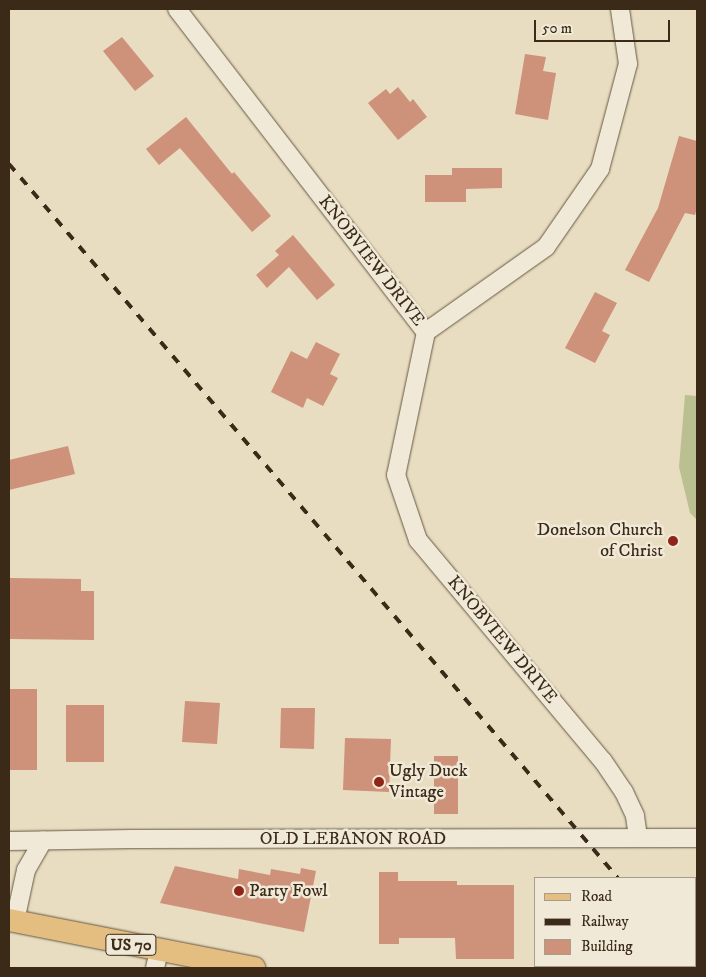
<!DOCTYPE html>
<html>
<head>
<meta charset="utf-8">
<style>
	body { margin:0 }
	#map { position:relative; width:706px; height:977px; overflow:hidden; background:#e8ddc1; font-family:"IM FELL DW Pica",serif }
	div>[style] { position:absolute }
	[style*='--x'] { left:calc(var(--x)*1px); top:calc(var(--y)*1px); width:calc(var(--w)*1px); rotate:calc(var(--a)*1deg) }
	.green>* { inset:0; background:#bac090 }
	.building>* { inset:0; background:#ce917a }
	.roads { filter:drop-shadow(0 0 1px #665742) drop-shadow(0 0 1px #665742) }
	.minor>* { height:18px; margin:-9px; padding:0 9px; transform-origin:9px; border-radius:9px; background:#f0e9d7 }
	.major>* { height:22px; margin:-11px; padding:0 11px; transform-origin:11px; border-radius:11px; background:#e4be80 }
	.rail>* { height:4px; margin-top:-2px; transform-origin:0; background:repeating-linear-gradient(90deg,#3b2a18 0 9px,transparent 0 18px) }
	.dots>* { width:14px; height:14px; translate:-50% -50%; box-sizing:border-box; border:2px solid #f0e9d7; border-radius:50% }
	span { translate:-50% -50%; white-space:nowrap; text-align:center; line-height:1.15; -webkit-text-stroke:5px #f0e9d7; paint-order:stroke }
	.shield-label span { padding:1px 4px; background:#f0e9d7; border:1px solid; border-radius:4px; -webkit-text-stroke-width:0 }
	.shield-label { font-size:16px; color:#3b2a18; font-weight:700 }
	.street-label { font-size:18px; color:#3b2a18 }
	.poi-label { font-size:18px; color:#3b2a18 }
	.right { translate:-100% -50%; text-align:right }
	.left { translate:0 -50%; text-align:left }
	.frame { position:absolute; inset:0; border:10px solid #3b2a18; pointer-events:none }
	.legend { position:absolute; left:534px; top:877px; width:162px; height:90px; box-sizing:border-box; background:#f0e9d7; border:1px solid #a89d8b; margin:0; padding:6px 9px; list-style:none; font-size:15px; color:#3b2a18 }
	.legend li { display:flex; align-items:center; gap:10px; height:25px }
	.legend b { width:25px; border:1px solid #a89d8b }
	.scale { position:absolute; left:534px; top:20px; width:136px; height:22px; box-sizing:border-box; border:2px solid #3b2a18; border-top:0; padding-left:6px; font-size:15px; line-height:18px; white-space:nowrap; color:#3b2a18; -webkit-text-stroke:4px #f0e9d7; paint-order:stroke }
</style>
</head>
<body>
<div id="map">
	<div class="green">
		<div style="clip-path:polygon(685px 395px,697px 396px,697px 520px,690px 513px,679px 467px)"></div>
	</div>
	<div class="building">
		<div style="clip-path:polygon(122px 37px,154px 76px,135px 91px,103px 51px)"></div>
		<div style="clip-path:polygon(525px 54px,546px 57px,543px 71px,556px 73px,548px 120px,515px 114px)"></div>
		<div style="clip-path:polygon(398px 87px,410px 102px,413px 99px,427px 117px,398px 140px,368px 103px,386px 89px,390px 94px)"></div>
		<div style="clip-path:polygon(186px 117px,232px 174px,234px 172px,271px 216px,252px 232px,180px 148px,159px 165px,146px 149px)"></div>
		<div style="clip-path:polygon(679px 136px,697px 141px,697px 208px,695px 215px,685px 213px,649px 282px,625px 270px,658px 208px)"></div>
		<div style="clip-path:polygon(452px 168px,502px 168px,502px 188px,466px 189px,466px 202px,425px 202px,425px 175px,452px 175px)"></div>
		<div style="clip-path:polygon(293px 235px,335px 285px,317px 300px,289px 267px,267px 288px,256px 275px,279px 255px,275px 251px)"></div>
		<div style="clip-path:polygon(595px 292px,617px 303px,602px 331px,610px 335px,595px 363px,565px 348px)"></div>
		<div style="clip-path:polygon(316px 342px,340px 354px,330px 374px,338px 378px,323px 406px,307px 398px,303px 408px,271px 392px,291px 351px,307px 359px)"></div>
		<div style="clip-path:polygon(68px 446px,75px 474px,9px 490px,9px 460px)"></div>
		<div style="clip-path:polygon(9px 578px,81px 579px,81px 591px,94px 591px,94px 640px,9px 639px)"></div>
		<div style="clip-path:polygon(9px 689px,37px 689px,37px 770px,9px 770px)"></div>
		<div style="clip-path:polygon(185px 701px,220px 703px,217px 744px,182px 742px)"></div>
		<div style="clip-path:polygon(66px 705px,104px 705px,104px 762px,66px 762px)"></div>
		<div style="clip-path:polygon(281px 708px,315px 708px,314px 749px,280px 748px)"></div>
		<div style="clip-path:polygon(345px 738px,391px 739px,389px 792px,343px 790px)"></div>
		<div style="clip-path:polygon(434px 756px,458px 756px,458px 814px,434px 814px)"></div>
		<div style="clip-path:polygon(175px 866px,238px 879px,239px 869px,270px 875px,271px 869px,300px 874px,301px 868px,316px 871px,304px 932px,160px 903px)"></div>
		<div style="clip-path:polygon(379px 872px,398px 872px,398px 881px,457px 881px,457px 885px,514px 885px,514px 959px,456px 959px,455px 938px,399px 938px,399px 944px,379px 944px)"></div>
	</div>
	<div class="roads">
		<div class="minor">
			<div style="--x:177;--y:9;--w:408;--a:52.4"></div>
			<div style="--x:426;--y:332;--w:146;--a:101.8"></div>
			<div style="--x:396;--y:475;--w:69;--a:71.3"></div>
			<div style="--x:418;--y:540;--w:288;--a:50.1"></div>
			<div style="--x:603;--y:761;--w:37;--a:56"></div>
			<div style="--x:624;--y:792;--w:26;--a:65"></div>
			<div style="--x:635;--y:816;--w:21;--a:82"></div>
			<div style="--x:426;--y:332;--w:147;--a:-35.3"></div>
			<div style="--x:546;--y:247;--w:95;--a:-55.3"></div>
			<div style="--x:600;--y:169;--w:109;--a:-75.1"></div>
			<div style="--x:628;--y:64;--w:56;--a:-98.3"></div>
			<div style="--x:9;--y:841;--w:123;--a:-0.9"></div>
			<div style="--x:132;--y:839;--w:565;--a:-0.1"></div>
			<div style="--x:15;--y:921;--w:52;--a:-77.8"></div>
			<div style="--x:26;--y:870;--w:34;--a:-60"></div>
			<div style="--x:155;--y:968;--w:18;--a:-77"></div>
		</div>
		<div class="major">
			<div style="--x:9;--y:920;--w:250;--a:11.1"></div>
		</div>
	</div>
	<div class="rail">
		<div style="--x:9;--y:164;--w:938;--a:49.54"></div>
		<div style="--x:693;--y:966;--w:3;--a:45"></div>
	</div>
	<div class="dots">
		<div style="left:673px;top:541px;background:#8f2418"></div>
		<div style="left:379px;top:782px;background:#8f2418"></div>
		<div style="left:239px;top:891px;background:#8f2418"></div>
	</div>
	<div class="shield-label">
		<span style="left:131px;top:945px">US 70</span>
	</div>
	<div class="street-label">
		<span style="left:371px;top:261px;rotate:52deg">KNOBVIEW DRIVE</span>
		<span style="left:502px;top:640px;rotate:50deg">KNOBVIEW DRIVE</span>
		<span style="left:353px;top:839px">OLD LEBANON ROAD</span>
	</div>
	<div class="poi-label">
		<span class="right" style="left:663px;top:541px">Donelson Church<br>of Christ</span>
		<span class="left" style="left:389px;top:782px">Ugly Duck<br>Vintage</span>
		<span class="left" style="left:249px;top:891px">Party Fowl</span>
	</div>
	<div class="frame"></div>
	<ul class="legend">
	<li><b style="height:6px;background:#e4be80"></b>Road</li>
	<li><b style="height:6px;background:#3b2a18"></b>Railway</li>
	<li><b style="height:14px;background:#ce917a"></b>Building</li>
	</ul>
	<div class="scale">50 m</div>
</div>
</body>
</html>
